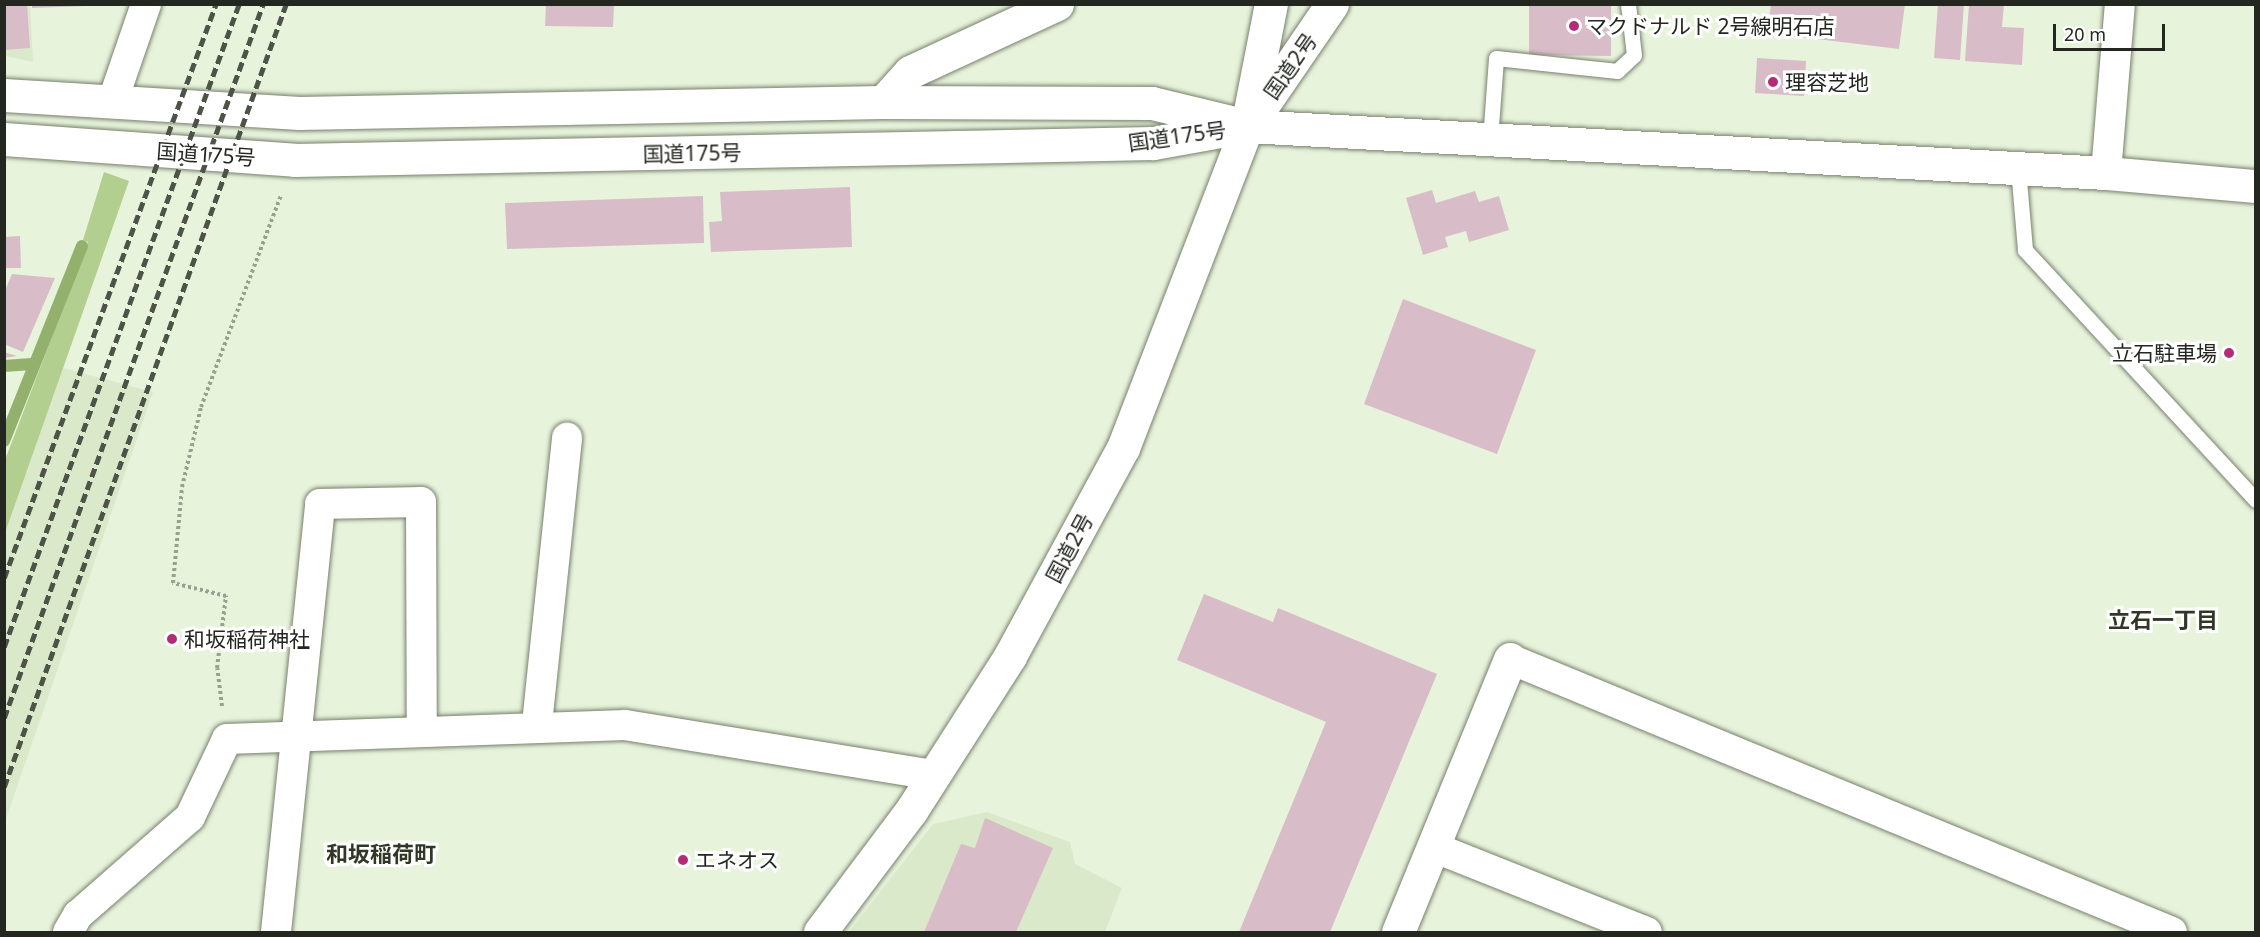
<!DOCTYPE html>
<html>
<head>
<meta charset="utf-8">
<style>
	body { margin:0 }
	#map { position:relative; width:2260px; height:937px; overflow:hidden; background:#e8f3dc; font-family:"Noto Sans","Noto Sans JP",sans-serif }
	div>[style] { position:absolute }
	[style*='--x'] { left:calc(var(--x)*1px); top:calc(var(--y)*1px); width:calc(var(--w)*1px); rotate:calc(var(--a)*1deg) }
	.built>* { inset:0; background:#dbe9cb }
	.green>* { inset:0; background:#b2cf90 }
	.stream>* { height:12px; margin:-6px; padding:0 6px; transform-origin:6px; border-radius:6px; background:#93b06c }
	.building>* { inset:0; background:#d8bdc8 }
	.path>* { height:4px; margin-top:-2px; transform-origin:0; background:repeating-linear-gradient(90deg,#98a08f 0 3px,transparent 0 6px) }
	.roads { filter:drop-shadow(0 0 2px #77816c) drop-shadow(0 0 2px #77816c) }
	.lane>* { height:15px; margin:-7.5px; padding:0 7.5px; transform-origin:7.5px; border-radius:7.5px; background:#fff }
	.street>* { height:30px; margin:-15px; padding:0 15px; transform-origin:15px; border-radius:15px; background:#fff }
	.secondary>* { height:33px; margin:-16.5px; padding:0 16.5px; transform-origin:16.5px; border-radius:16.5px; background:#fff }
	.highway>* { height:33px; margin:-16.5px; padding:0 16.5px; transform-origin:16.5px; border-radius:16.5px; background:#fff }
	.rail>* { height:4.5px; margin-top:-2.25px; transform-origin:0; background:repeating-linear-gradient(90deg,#4e5348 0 9px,transparent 0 13.5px) }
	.dots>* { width:16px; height:16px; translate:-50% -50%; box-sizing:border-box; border:3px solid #fff; border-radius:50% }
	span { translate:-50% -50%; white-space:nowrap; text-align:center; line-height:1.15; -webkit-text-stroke:6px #fff; paint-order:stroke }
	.poi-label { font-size:21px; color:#23271f }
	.left { translate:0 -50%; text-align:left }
	.right { translate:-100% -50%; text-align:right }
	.street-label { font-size:21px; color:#23271f }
	.neighbourhood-label { font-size:22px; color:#303825; font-weight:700 }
	.frame { position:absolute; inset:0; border:6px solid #23271f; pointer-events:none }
	.scale { position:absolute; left:2053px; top:24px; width:112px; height:27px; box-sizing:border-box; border:3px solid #23271f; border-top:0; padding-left:8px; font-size:18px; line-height:21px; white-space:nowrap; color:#23271f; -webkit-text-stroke:4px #fff; paint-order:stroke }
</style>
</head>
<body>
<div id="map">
	<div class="built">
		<div style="clip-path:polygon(4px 5px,30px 5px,33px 62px,5px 56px)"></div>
		<div style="clip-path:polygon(63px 368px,153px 392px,5px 822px,5px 533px)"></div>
		<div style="clip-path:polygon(987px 812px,1070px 842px,1075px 864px,1122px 888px,1105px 932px,849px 932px,933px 824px)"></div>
	</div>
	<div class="green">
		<div style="clip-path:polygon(104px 172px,129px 181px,5px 533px,5px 460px,88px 242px,83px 240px)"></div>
	</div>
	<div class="stream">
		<div style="--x:4;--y:366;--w:28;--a:-4"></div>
		<div style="--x:4;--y:441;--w:210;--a:-68.2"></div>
	</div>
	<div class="building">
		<div style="clip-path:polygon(4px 4px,27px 4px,30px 48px,4px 50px)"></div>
		<div style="clip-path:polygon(32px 4px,86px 4px,86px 6px,32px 8px)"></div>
		<div style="clip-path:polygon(546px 4px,614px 4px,613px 27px,545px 26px)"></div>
		<div style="clip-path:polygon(1529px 4px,1611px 4px,1611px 56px,1529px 55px)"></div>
		<div style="clip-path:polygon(1771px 4px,1905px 4px,1899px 49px,1767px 33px)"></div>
		<div style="clip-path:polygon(1938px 4px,1964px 4px,1960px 60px,1934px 58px)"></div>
		<div style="clip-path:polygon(1969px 4px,2004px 4px,2002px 27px,2024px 28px,2022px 65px,1965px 61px)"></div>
		<div style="clip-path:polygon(1757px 58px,1806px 61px,1804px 96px,1755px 93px)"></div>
		<div style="clip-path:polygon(850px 187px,852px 247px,711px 252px,709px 222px,722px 221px,720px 192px)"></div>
		<div style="clip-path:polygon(1432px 190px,1436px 203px,1475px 191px,1479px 202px,1499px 196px,1509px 230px,1469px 242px,1466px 231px,1445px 237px,1448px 247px,1423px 255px,1406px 198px)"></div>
		<div style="clip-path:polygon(703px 196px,704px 243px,507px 249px,505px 203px)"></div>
		<div style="clip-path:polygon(20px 236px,21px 268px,4px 268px,4px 237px)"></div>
		<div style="clip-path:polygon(12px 274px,55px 278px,23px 352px,4px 344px,4px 293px)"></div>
		<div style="clip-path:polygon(1403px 299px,1536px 350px,1497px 454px,1364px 404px)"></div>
		<div style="clip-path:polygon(4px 352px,17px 356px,4px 358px)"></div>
		<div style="clip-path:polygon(1204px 594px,1273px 622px,1278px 608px,1437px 674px,1330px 932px,1239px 932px,1326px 722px,1177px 660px)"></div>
		<div style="clip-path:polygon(985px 818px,1053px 848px,1016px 932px,924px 932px,961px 844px,975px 848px)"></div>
	</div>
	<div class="path">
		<div style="--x:222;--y:706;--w:38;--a:-97"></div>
		<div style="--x:217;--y:668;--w:73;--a:-82.9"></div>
		<div style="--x:226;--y:596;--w:55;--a:-166.2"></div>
		<div style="--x:173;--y:583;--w:96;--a:-84.6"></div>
		<div style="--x:182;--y:487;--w:82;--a:-76.6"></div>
		<div style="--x:201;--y:407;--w:227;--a:-69.3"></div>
	</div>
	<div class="roads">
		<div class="lane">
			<div style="--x:1490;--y:140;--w:82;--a:-85.8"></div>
			<div style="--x:1496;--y:58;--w:122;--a:6.1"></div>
			<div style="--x:1617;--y:71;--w:23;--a:-43"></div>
			<div style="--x:1634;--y:55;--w:51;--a:-96.7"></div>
			<div style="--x:2018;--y:168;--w:82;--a:85.1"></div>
			<div style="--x:2025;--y:250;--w:340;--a:47.3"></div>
		</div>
		<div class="street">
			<div style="--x:112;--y:103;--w:105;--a:-71"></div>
			<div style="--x:2106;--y:173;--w:170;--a:-85.3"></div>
			<div style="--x:1510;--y:659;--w:716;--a:22.41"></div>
			<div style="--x:537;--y:724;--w:288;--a:-84"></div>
			<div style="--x:1433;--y:847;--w:230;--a:21.7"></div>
			<div style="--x:68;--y:932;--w:20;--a:-60"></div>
			<div style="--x:78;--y:915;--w:149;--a:-41.2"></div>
			<div style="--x:190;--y:817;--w:86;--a:-64.6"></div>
			<div style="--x:227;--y:739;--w:398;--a:-2"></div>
			<div style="--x:625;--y:725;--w:313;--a:9.2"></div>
			<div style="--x:276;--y:932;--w:430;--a:-84.1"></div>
			<div style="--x:320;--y:504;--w:101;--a:-1.1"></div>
			<div style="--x:421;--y:502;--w:230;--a:89.8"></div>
		</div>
		<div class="secondary">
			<div style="--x:1247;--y:126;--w:860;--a:3.13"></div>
			<div style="--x:2106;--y:173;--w:151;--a:5"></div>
			<div style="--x:1398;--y:932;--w:295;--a:-67.7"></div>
		</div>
		<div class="highway">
			<div style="--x:4;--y:95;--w:296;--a:3.5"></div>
			<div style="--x:299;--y:113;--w:584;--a:-1.08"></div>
			<div style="--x:883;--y:102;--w:269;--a:0.2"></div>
			<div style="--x:1152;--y:103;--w:98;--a:13.6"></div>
			<div style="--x:883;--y:102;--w:40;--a:-48"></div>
			<div style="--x:910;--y:72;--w:162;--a:-24.8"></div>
			<div style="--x:1254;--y:118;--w:138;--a:-55.6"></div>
			<div style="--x:4;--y:139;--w:291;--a:4.1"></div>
			<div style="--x:294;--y:160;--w:859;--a:-1.13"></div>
			<div style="--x:1153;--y:143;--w:85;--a:-10.1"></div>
			<div style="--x:820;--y:932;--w:151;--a:-53.1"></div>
			<div style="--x:911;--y:811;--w:184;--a:-57.4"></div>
			<div style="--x:1010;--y:656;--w:237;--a:-61.5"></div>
			<div style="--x:1123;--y:448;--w:345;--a:-68.9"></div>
			<div style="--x:1247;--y:126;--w:124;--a:-78.9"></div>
		</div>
	</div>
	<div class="rail">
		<div style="--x:4;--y:578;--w:612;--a:-69.73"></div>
		<div style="--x:4;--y:647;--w:685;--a:-69.92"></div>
		<div style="--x:4;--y:718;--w:760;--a:-70.06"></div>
		<div style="--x:4;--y:787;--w:832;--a:-70.19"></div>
	</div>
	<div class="dots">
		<div style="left:1574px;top:26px;background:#b22d75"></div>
		<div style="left:1773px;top:82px;background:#b22d75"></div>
		<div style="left:2229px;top:353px;background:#b22d75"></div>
		<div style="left:172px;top:639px;background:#b22d75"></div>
		<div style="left:683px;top:860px;background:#b22d75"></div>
	</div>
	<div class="poi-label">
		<span class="left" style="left:1586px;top:26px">マクドナルド 2号線明石店</span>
		<span class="left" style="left:1785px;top:82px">理容芝地</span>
		<span class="right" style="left:2217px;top:353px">立石駐車場</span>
		<span class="left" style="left:184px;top:639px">和坂稲荷神社</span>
		<span class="left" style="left:695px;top:860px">エネオス</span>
	</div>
	<div class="street-label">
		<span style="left:1290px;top:66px;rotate:-55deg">国道2号</span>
		<span style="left:1177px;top:136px;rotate:-8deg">国道175号</span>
		<span style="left:692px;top:153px;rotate:-1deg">国道175号</span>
		<span style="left:206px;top:154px;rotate:4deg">国道175号</span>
		<span style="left:1069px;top:548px;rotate:-62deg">国道2号</span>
	</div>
	<div class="neighbourhood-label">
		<span style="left:2163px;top:620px">立石一丁目</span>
		<span style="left:381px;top:854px">和坂稲荷町</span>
	</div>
	<div class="frame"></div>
	<div class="scale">20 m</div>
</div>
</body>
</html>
